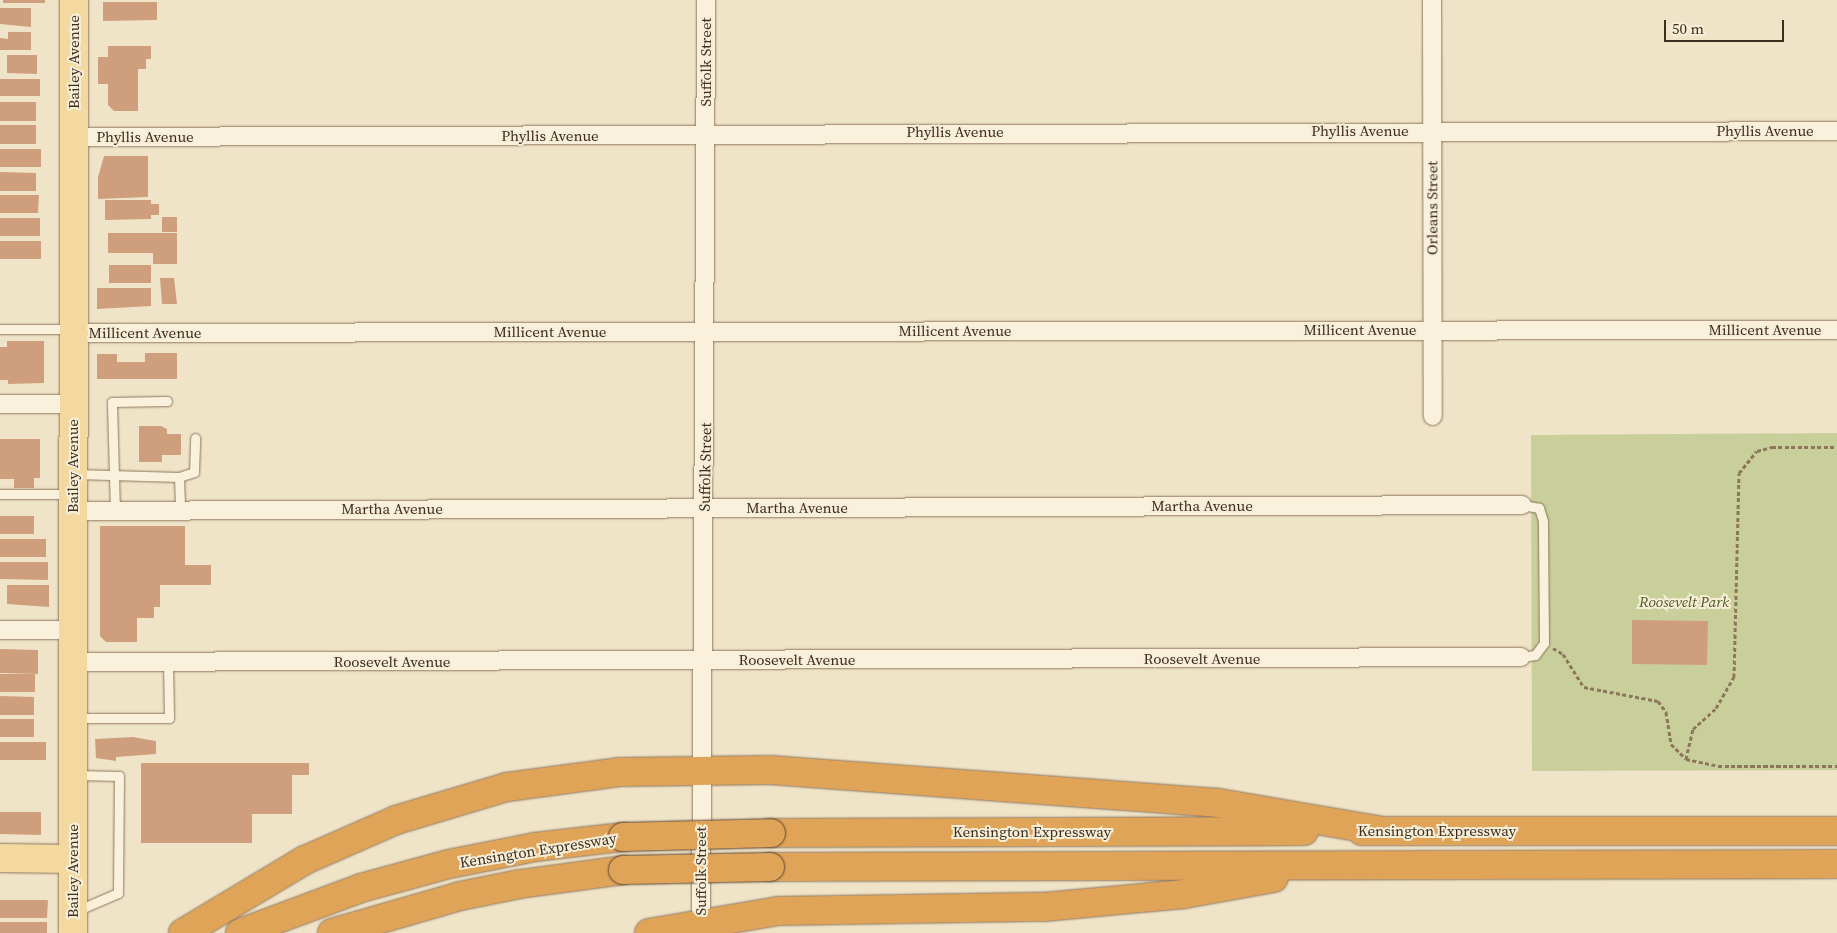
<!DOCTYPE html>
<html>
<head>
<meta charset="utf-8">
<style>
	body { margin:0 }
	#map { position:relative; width:1837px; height:933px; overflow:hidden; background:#f0e4c8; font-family:"Source Serif 4",serif }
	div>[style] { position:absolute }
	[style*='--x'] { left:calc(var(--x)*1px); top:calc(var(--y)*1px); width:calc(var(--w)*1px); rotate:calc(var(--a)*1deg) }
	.green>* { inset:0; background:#c9cf9b }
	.building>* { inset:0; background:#cf9f7d }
	.path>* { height:3px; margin-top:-1.5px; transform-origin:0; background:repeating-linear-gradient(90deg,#8d765c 0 4px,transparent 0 6.5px) }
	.roads { filter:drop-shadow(0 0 1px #8d765c) drop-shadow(0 0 1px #8d765c) }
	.lane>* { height:9px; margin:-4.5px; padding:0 4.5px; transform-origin:4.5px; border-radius:4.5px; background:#faf1dc }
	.street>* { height:18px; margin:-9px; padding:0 9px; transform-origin:9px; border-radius:9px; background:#faf1dc }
	.primary>* { height:28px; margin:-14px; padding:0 14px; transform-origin:14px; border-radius:14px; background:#f3d9a0 }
	.highway>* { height:28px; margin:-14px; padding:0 14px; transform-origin:14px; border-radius:14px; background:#e0a458 }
	.bridges { filter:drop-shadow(0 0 1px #5b4430) drop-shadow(0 0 1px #5b4430) }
	.highway-bridge>* { height:28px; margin:-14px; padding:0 14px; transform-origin:14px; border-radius:14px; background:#e0a458 }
	span { translate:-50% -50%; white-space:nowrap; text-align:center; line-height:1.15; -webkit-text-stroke:4px #f7eed8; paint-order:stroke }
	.street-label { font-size:15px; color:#3d2e20 }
	.park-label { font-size:15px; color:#4d5a26; font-style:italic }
	.scale { position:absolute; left:1664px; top:20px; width:120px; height:22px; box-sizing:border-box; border:2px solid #3d2e20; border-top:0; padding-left:6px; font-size:15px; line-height:18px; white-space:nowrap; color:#3d2e20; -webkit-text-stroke:4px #f7eed8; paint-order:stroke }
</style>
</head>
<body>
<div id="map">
	<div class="green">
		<div style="clip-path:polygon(1837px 433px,1837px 770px,1532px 771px,1531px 435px)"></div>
	</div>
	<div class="building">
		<div style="clip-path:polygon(3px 0,45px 0,45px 3px,3px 3px)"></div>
		<div style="clip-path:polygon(103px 2px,157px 2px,157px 20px,103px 21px)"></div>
		<div style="clip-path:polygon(0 8px,31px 8px,31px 27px,0 24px)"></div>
		<div style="clip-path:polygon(8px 32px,31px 32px,31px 50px,0 50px,0 38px,8px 39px)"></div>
		<div style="clip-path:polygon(108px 46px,151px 46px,151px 59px,146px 59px,146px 69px,138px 69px,138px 111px,114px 111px,108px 105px,108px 84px,98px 84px,98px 57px,108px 57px)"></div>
		<div style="clip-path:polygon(7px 55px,37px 55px,37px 74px,7px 73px)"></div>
		<div style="clip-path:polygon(0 79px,40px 79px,40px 96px,0 96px)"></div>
		<div style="clip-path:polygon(0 102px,36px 102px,36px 121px,0 121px)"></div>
		<div style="clip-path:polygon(0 125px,36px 125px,36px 144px,0 144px)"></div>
		<div style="clip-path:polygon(0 149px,41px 149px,41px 167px,0 167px)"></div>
		<div style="clip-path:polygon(104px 156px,148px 156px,148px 197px,98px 199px,98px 177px)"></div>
		<div style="clip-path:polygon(0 172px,36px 173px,36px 191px,0 191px)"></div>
		<div style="clip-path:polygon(0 195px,39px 195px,38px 213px,0 213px)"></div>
		<div style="clip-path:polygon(105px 200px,151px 200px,151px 204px,159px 204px,159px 215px,151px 215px,151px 219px,105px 220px)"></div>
		<div style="clip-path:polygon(162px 217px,177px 217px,177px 232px,162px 232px)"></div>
		<div style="clip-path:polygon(0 218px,40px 218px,40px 236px,0 236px)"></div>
		<div style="clip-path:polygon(108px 233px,177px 233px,177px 264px,153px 264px,153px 253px,108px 253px)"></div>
		<div style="clip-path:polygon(0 241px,41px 241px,41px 259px,0 259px)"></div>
		<div style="clip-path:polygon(109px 265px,151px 265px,151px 283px,109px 283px)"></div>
		<div style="clip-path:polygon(160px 278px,174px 278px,177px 304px,162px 304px)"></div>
		<div style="clip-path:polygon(97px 288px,151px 288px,151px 306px,97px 309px)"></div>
		<div style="clip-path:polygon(7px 341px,44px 341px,44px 383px,8px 384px,8px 380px,0 380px,0 347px,7px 347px)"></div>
		<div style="clip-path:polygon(145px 353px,177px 353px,177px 379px,97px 379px,97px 354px,117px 354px,117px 362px,145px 362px)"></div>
		<div style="clip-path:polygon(139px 426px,161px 426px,167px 429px,167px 434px,181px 434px,181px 455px,162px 455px,162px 462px,139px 462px)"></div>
		<div style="clip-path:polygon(0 439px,40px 439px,40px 478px,34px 478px,34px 488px,14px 488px,14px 479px,0 479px)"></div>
		<div style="clip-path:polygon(0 516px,34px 516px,34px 534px,0 534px)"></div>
		<div style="clip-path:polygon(100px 526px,185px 526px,185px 565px,211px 565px,211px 585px,160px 585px,160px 607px,154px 607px,154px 618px,137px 618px,137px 642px,106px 642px,100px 636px)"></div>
		<div style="clip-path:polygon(0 539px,46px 539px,46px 557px,0 557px)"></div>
		<div style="clip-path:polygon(0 562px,48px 562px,48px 580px,0 579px)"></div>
		<div style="clip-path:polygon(7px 585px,49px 585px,49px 607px,7px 604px)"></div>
		<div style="clip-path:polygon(1632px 620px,1708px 621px,1707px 665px,1632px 664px)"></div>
		<div style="clip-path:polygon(0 649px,38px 650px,38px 674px,0 673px)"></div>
		<div style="clip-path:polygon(0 674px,35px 674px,35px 692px,0 692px)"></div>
		<div style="clip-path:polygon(0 696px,34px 697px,34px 715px,0 715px)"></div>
		<div style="clip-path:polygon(0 719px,34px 719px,34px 737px,0 737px)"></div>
		<div style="clip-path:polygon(133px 737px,156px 741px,156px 754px,116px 757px,116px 761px,96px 758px,95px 739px)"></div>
		<div style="clip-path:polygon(0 742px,46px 742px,46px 760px,0 760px)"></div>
		<div style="clip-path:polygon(141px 763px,309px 763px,309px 775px,292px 775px,292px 814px,252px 814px,252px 843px,141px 843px)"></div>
		<div style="clip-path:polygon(0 812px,41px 812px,41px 835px,0 834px)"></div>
		<div style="clip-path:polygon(0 900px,48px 900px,47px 918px,0 918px)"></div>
		<div style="clip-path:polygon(0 922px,47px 922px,47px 933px,0 933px)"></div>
	</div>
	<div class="path">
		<div style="--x:1553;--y:648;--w:12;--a:31"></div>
		<div style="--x:1563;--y:654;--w:39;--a:58"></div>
		<div style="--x:1584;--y:687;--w:75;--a:10.7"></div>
		<div style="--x:1658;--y:701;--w:14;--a:54"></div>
		<div style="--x:1666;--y:712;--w:32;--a:81"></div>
		<div style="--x:1671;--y:744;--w:21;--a:45"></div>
		<div style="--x:1686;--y:759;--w:33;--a:12"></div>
		<div style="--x:1718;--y:766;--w:119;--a:0"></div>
		<div style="--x:1686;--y:759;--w:31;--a:-77"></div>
		<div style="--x:1693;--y:729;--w:31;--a:-42"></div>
		<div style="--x:1716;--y:708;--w:36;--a:-60"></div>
		<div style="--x:1734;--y:677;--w:204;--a:-88.6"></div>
		<div style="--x:1739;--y:473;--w:28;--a:-51"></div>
		<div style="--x:1757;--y:451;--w:16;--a:-15"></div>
		<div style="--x:1772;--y:447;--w:65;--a:0"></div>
	</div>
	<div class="roads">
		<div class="lane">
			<div style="--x:0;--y:329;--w:70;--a:0"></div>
			<div style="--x:76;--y:474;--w:103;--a:1.7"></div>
			<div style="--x:179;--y:477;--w:34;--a:88"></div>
			<div style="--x:179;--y:477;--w:16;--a:-18"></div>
			<div style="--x:194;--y:472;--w:34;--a:-88"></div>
			<div style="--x:0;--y:494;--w:70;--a:0"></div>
			<div style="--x:115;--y:511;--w:109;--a:-91.6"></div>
			<div style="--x:112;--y:402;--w:55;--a:-1"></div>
			<div style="--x:1521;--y:657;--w:14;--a:-8"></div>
			<div style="--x:1535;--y:655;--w:15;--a:-53"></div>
			<div style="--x:1544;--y:643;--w:122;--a:-90.5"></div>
			<div style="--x:1543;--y:521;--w:14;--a:-107"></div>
			<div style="--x:1539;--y:508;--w:17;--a:-170"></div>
			<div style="--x:76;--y:718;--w:93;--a:0"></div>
			<div style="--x:169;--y:718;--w:55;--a:-91"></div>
			<div style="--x:76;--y:775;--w:43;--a:1.3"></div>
			<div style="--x:119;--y:776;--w:117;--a:90.5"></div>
			<div style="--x:118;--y:893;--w:46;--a:156.8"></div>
		</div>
		<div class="street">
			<div style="--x:1432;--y:0;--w:416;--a:89.9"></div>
			<div style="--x:73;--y:137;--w:1764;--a:-0.19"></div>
			<div style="--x:73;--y:333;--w:1764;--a:-0.1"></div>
			<div style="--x:0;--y:404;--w:73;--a:0"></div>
			<div style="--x:72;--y:511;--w:1450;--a:-0.24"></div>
			<div style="--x:0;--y:630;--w:73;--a:0"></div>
			<div style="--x:73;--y:662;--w:1448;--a:-0.2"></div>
			<div style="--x:701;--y:933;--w:933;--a:-89.69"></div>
		</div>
		<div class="primary">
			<div style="--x:0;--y:858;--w:73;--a:0.8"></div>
			<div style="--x:73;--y:933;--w:933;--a:-89.94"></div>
		</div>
		<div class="highway">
			<div style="--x:1362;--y:831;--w:475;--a:0"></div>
			<div style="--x:771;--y:833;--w:533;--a:-0.21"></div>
			<div style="--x:770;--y:867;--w:1067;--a:-0.16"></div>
			<div style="--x:183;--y:933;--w:142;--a:-30.9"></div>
			<div style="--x:305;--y:860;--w:99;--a:-23.7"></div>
			<div style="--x:396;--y:820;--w:116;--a:-16.6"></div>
			<div style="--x:507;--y:787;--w:113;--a:-7.6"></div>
			<div style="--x:619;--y:772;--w:151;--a:-0.8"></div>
			<div style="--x:770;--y:770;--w:449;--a:4.2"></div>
			<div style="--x:1218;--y:803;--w:165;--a:9.7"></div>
			<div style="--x:240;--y:933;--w:129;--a:-20.4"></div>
			<div style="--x:361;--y:888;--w:91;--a:-15.3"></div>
			<div style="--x:449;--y:864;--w:88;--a:-11.2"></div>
			<div style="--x:535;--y:847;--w:89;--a:-6.5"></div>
			<div style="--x:332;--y:933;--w:133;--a:-16.1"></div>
			<div style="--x:460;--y:896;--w:61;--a:-11.3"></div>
			<div style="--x:520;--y:884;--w:104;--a:-7.7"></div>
			<div style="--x:649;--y:933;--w:131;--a:-9.7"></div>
			<div style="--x:778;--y:911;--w:266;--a:-0.9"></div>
			<div style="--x:1044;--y:907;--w:141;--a:-5.3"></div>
			<div style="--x:1184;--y:894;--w:91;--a:-10.1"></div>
		</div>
	</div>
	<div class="bridges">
		<div class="highway-bridge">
			<div style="--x:623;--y:837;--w:148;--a:-1.5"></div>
			<div style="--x:623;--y:870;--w:147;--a:-1.2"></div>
		</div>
	</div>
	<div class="street-label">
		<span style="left:74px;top:62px;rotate:-90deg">Bailey Avenue</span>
		<span style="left:706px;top:62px;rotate:-90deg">Suffolk Street</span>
		<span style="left:1360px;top:131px">Phyllis Avenue</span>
		<span style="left:1765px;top:131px">Phyllis Avenue</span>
		<span style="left:955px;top:132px">Phyllis Avenue</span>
		<span style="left:550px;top:136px">Phyllis Avenue</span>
		<span style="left:145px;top:137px">Phyllis Avenue</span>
		<span style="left:1432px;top:208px;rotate:-90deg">Orleans Street</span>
		<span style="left:1360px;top:330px">Millicent Avenue</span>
		<span style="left:1765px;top:330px">Millicent Avenue</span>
		<span style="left:955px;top:331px">Millicent Avenue</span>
		<span style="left:550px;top:332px">Millicent Avenue</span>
		<span style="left:145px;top:333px">Millicent Avenue</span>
		<span style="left:73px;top:466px;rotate:-90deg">Bailey Avenue</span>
		<span style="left:705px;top:467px;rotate:-89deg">Suffolk Street</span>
		<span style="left:1202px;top:506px">Martha Avenue</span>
		<span style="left:797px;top:508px">Martha Avenue</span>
		<span style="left:392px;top:509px">Martha Avenue</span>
		<span style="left:1202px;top:659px">Roosevelt Avenue</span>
		<span style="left:797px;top:660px">Roosevelt Avenue</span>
		<span style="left:392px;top:662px">Roosevelt Avenue</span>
		<span style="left:1437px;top:831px">Kensington Expressway</span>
		<span style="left:1032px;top:832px">Kensington Expressway</span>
		<span style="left:538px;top:850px;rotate:-9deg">Kensington Expressway</span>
		<span style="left:73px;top:871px;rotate:-90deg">Bailey Avenue</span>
		<span style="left:701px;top:871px;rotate:-90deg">Suffolk Street</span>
	</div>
	<div class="park-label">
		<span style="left:1684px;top:602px">Roosevelt Park</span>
	</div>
	<div class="scale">50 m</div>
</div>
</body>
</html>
